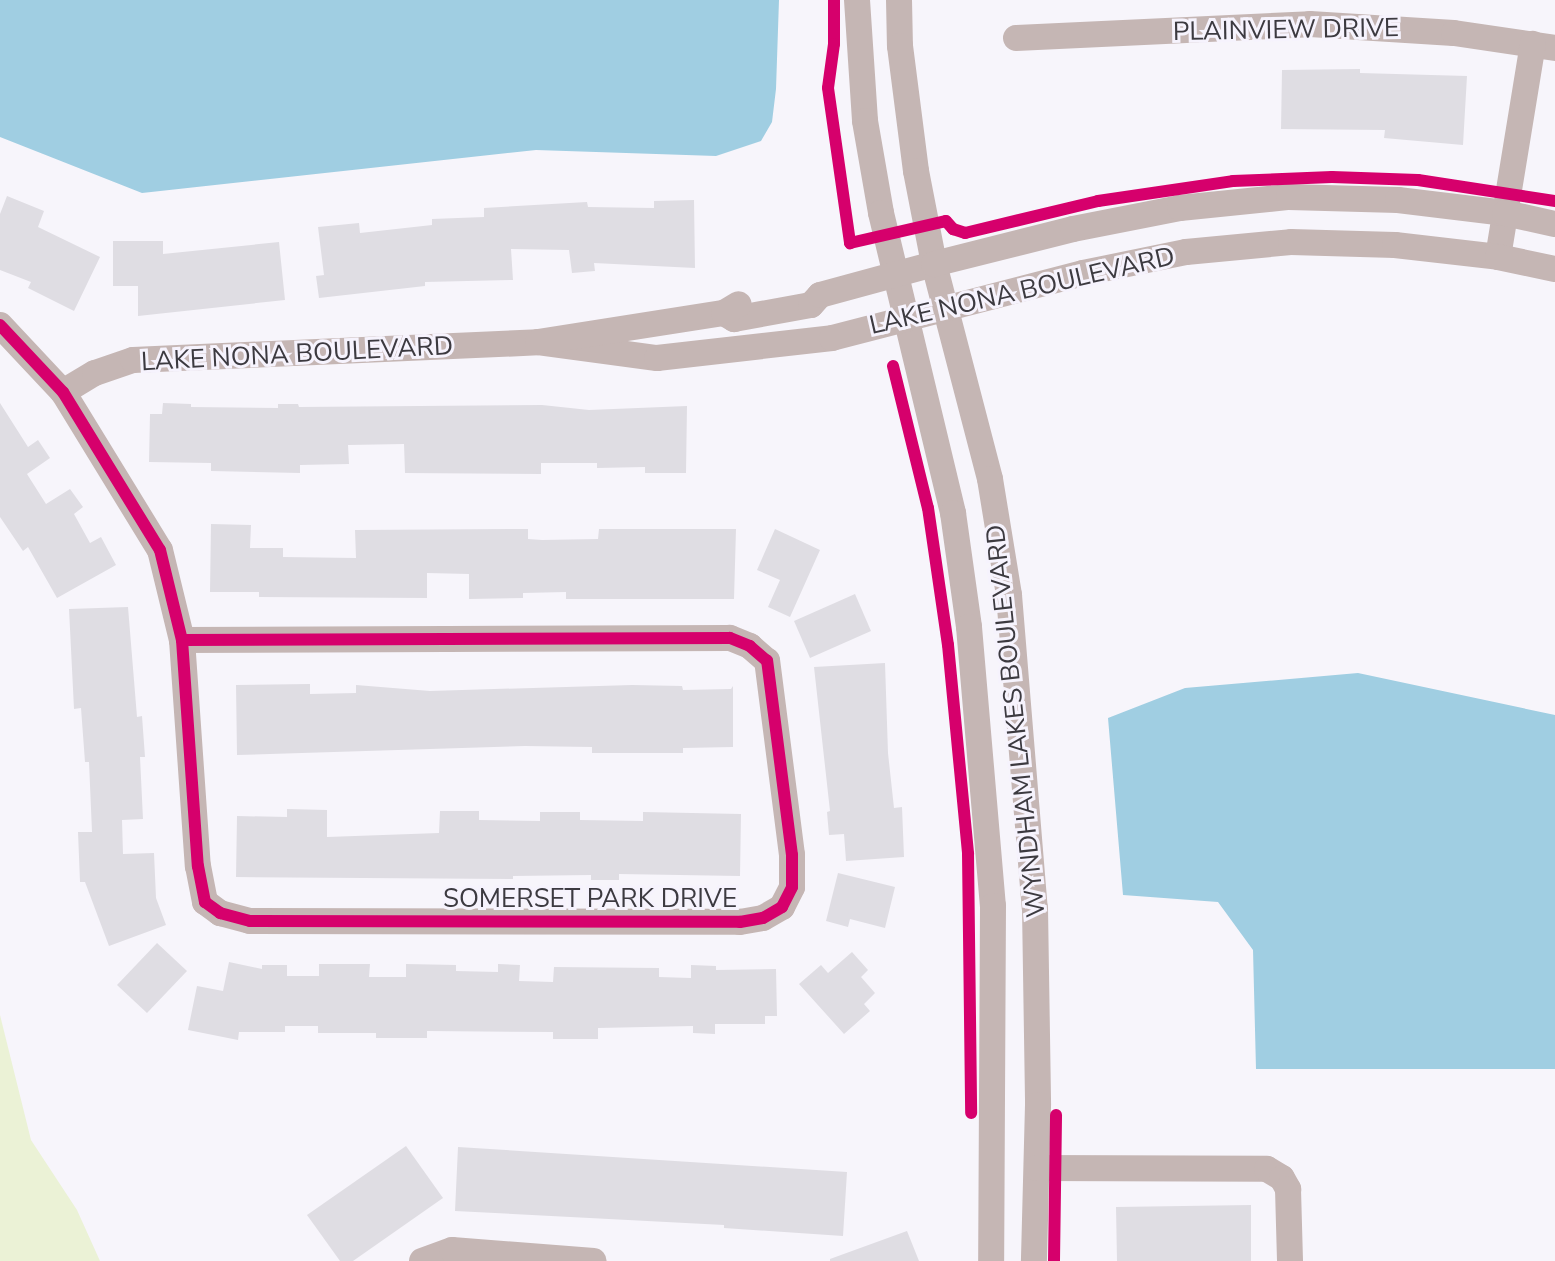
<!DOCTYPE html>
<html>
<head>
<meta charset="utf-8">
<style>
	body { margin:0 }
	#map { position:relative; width:1555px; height:1261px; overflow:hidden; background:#f7f5fb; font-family:"Nunito Sans",sans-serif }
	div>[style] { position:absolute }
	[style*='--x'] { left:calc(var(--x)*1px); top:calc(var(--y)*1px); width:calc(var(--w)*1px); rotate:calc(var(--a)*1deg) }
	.green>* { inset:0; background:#ebf2d6 }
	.water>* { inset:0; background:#a0cee2 }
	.building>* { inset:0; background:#dfdde3 }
	.minor>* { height:26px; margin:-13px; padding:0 13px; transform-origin:13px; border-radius:13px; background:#c5b6b4 }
	.cycleway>* { height:12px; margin:-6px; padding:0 6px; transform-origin:6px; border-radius:6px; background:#d6006c }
	span { translate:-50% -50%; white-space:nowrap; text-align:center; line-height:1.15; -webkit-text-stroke:6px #f6f3fd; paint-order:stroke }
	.street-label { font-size:26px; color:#3c3a40 }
</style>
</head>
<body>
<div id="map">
	<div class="green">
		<div style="clip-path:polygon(0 1015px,31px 1140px,77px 1210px,100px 1261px,0 1261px)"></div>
	</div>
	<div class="water">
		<div style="clip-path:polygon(0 0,779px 0,776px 89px,772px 122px,761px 141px,716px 156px,536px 150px,142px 193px,0 137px)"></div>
		<div style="clip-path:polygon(1358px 673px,1555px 715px,1555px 1069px,1256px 1069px,1253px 950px,1218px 902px,1123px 895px,1108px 718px,1185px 688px)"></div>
	</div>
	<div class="building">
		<div style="clip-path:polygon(1360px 69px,1360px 73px,1467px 76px,1463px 145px,1384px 138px,1385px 130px,1281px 129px,1282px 70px)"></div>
		<div style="clip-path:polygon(7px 196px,44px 211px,38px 227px,100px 257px,74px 311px,28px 288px,31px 282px,0 270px,0 214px)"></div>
		<div style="clip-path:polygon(694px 200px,695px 268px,594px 263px,595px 271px,572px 273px,569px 250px,511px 249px,513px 280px,425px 282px,425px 286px,319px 298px,316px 276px,324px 275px,318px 227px,359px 223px,360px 233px,432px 225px,432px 219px,484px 217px,484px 208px,587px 202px,588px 207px,654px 208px,654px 201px)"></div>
		<div style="clip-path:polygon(113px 241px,163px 241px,163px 254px,279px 242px,285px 300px,138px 316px,138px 286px,113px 286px)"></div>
		<div style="clip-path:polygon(0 403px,28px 447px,38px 440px,50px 458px,27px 474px,46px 504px,70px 489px,83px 507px,74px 514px,90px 543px,101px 537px,116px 565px,57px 598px,28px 547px,23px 551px,0 517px)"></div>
		<div style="clip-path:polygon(163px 403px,191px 404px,191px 407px,278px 408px,278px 404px,298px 404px,299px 407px,542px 405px,589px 410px,687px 406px,686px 473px,645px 473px,645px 467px,597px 468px,597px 463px,541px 463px,541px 474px,405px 473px,404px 444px,348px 445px,349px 464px,300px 465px,300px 473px,211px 471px,211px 463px,149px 462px,150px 414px,162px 414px)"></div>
		<div style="clip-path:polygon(211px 524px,251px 525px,250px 548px,283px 548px,283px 557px,356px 558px,355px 530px,528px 529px,528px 539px,542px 540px,598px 539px,599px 529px,736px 529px,734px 599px,566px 599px,566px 592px,523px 593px,523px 598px,469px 599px,469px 574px,427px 573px,427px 598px,259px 597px,259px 592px,210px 592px)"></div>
		<div style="clip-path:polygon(775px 529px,820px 550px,790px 617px,768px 607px,780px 580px,757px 570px)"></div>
		<div style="clip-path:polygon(855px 594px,871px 631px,810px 658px,794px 621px)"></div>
		<div style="clip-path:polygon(128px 607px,137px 717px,142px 716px,145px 757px,140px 757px,143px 819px,122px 820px,123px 854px,154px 853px,156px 898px,166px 925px,109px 946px,85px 882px,80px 882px,78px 832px,92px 832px,89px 762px,85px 762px,81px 708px,74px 709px,69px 609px)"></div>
		<div style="clip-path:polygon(885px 663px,888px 753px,894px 808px,902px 807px,904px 857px,846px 861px,844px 834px,829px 835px,827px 812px,830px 811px,814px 667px)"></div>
		<div style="clip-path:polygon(310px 684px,310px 694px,356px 693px,356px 685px,430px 691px,632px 685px,682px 686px,683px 690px,731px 689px,733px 686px,733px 747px,683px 748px,683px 753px,592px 753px,592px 747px,525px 746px,237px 755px,236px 685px)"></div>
		<div style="clip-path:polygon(287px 809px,327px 810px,327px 837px,439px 833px,440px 811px,479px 811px,479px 820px,540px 821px,540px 812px,580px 812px,580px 820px,643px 821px,643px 812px,741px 814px,740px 876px,619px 874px,619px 880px,591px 880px,591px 875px,513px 876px,513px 879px,236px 877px,237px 816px,287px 817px)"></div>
		<div style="clip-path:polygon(838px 873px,895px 887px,885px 928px,850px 919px,848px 927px,826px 921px)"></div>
		<div style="clip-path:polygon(157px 943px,187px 971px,147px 1013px,117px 985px)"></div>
		<div style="clip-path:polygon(852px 952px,868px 970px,861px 977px,875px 993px,864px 1004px,870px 1011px,844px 1034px,799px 984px,821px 965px,828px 973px)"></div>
		<div style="clip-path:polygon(229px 962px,262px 969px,262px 965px,287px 965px,287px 976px,319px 976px,319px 964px,370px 964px,369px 977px,406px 977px,406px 964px,456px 965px,456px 971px,498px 972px,498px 964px,520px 965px,519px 981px,553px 982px,554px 967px,659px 968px,659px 977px,691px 978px,691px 965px,716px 966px,716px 970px,776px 969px,777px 1016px,765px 1016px,765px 1024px,715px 1024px,715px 1034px,693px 1033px,693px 1026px,598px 1028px,598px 1039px,553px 1039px,553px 1032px,427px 1031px,427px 1038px,376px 1038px,376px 1033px,318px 1033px,318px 1026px,285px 1026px,285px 1032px,239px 1032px,238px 1040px,188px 1030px,197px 986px,223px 991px)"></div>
		<div style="clip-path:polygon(406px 1146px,443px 1198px,353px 1261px,340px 1261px,307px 1215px)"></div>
		<div style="clip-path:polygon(458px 1147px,847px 1172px,843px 1236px,724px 1228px,724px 1225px,455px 1211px)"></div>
		<div style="clip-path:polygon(1251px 1205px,1251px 1261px,1117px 1261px,1116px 1207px)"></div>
		<div style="clip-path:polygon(907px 1231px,919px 1261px,830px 1261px,830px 1259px)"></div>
	</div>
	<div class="minor">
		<div style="--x:857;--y:0;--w:121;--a:86.2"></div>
		<div style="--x:865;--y:121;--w:93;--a:80.1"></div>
		<div style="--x:881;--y:213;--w:309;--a:76.5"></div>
		<div style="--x:953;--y:513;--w:115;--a:82"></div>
		<div style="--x:969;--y:627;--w:280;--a:85.1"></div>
		<div style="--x:993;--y:906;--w:355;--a:90.3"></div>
		<div style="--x:899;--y:0;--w:46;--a:88.8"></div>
		<div style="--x:900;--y:46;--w:126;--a:82.7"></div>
		<div style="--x:916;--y:171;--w:95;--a:79"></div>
		<div style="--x:934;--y:264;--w:222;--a:75.4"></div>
		<div style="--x:990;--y:479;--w:118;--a:80.7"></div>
		<div style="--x:1009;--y:595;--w:314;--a:85.3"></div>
		<div style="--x:1035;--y:908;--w:197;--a:89.1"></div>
		<div style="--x:1038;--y:1105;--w:156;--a:91.5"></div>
		<div style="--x:1016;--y:38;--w:294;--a:-2.7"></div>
		<div style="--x:1310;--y:24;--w:144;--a:3.6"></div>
		<div style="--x:1454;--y:33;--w:102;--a:8.4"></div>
		<div style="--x:1498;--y:257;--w:216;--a:-80.7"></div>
		<div style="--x:724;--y:313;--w:12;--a:31"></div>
		<div style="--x:734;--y:319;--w:78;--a:-10.3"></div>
		<div style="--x:811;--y:305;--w:13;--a:-48"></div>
		<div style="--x:820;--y:295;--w:118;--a:-15.2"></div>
		<div style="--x:934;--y:264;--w:143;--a:-14.1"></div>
		<div style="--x:1073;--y:229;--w:109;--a:-11.1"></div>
		<div style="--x:1180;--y:208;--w:110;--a:-5.8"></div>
		<div style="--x:1289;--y:197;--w:109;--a:1.6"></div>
		<div style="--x:1398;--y:200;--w:108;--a:6.9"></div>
		<div style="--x:1505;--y:213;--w:51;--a:12.4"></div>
		<div style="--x:0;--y:325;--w:92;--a:46.8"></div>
		<div style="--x:63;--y:392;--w:185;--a:58.5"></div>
		<div style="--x:160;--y:550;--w:93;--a:76.3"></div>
		<div style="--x:182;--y:640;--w:227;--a:86"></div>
		<div style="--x:198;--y:866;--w:37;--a:79"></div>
		<div style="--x:205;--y:902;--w:19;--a:36"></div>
		<div style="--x:220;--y:913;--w:31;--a:15"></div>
		<div style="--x:250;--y:921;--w:490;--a:0.1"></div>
		<div style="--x:740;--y:922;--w:23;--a:-10"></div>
		<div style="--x:763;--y:918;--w:22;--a:-30"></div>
		<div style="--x:782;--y:907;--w:22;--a:-63"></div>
		<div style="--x:792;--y:887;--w:32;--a:-90"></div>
		<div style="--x:792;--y:855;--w:196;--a:-97.3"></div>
		<div style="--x:767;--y:661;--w:23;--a:-139"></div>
		<div style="--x:750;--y:646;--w:22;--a:-158"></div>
		<div style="--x:730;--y:638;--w:548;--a:179.79"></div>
		<div style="--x:538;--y:342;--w:120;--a:7.7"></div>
		<div style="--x:657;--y:358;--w:176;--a:-6.5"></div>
		<div style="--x:832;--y:338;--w:259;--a:-14.5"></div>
		<div style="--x:1083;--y:273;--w:105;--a:-11.5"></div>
		<div style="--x:1186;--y:252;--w:105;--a:-5.4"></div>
		<div style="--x:1291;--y:242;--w:104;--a:1.7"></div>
		<div style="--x:1395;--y:245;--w:104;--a:6.6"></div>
		<div style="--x:1498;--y:257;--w:58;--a:11.9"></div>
		<div style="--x:63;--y:392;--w:37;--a:-31"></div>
		<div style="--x:95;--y:373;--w:40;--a:-18.9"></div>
		<div style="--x:133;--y:360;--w:405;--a:-2.5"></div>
		<div style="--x:538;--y:342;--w:188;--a:-8.9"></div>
		<div style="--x:724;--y:313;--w:17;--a:-31"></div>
		<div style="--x:1037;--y:1168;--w:230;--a:0.2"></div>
		<div style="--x:1267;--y:1169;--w:17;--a:31"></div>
		<div style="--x:1282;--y:1178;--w:13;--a:61"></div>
		<div style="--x:1288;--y:1189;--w:72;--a:88.4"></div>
		<div style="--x:422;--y:1261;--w:32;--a:-20"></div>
		<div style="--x:452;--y:1250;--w:142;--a:4.4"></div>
	</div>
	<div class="cycleway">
		<div style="--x:834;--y:0;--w:44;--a:90"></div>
		<div style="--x:834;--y:44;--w:44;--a:97.8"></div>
		<div style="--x:828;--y:88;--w:157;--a:81.9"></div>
		<div style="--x:850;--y:243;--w:98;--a:-12.9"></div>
		<div style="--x:946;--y:221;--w:11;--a:49"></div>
		<div style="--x:953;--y:229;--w:13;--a:18"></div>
		<div style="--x:965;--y:233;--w:137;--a:-13.5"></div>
		<div style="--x:1098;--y:201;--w:136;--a:-8.4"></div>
		<div style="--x:1233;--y:181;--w:99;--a:-2.3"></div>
		<div style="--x:1332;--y:177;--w:86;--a:2"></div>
		<div style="--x:1418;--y:180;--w:139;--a:8.7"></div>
		<div style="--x:0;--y:325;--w:92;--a:46.8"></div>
		<div style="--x:63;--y:392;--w:185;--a:58.5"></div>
		<div style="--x:160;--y:550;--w:93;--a:76.3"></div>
		<div style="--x:182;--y:640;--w:227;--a:86"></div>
		<div style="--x:198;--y:866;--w:37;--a:79"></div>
		<div style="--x:205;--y:902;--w:19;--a:36"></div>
		<div style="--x:220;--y:913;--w:31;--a:15"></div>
		<div style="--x:250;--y:921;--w:490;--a:0.1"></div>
		<div style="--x:740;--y:922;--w:23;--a:-10"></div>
		<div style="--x:763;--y:918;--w:22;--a:-30"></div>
		<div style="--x:782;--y:907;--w:22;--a:-63"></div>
		<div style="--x:792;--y:887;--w:32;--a:-90"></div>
		<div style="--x:792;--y:855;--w:196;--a:-97.3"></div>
		<div style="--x:767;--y:661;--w:23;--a:-139"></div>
		<div style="--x:750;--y:646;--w:22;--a:-158"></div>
		<div style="--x:730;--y:638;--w:548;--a:179.79"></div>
		<div style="--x:893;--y:366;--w:146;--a:76.2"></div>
		<div style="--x:928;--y:508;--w:138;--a:81.7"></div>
		<div style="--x:948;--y:645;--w:210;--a:84.5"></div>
		<div style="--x:968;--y:854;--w:259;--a:89.3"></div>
		<div style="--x:1054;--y:1261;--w:146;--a:-89.2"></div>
	</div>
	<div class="street-label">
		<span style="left:1286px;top:30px;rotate:-1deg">PLAINVIEW DRIVE</span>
		<span style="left:1022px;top:291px;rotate:-13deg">LAKE NONA BOULEVARD</span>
		<span style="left:297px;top:354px;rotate:-3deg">LAKE NONA BOULEVARD</span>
		<span style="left:1016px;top:721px;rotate:-96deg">WYNDHAM LAKES BOULEVARD</span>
		<span style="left:590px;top:899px">SOMERSET PARK DRIVE</span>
	</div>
</div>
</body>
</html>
